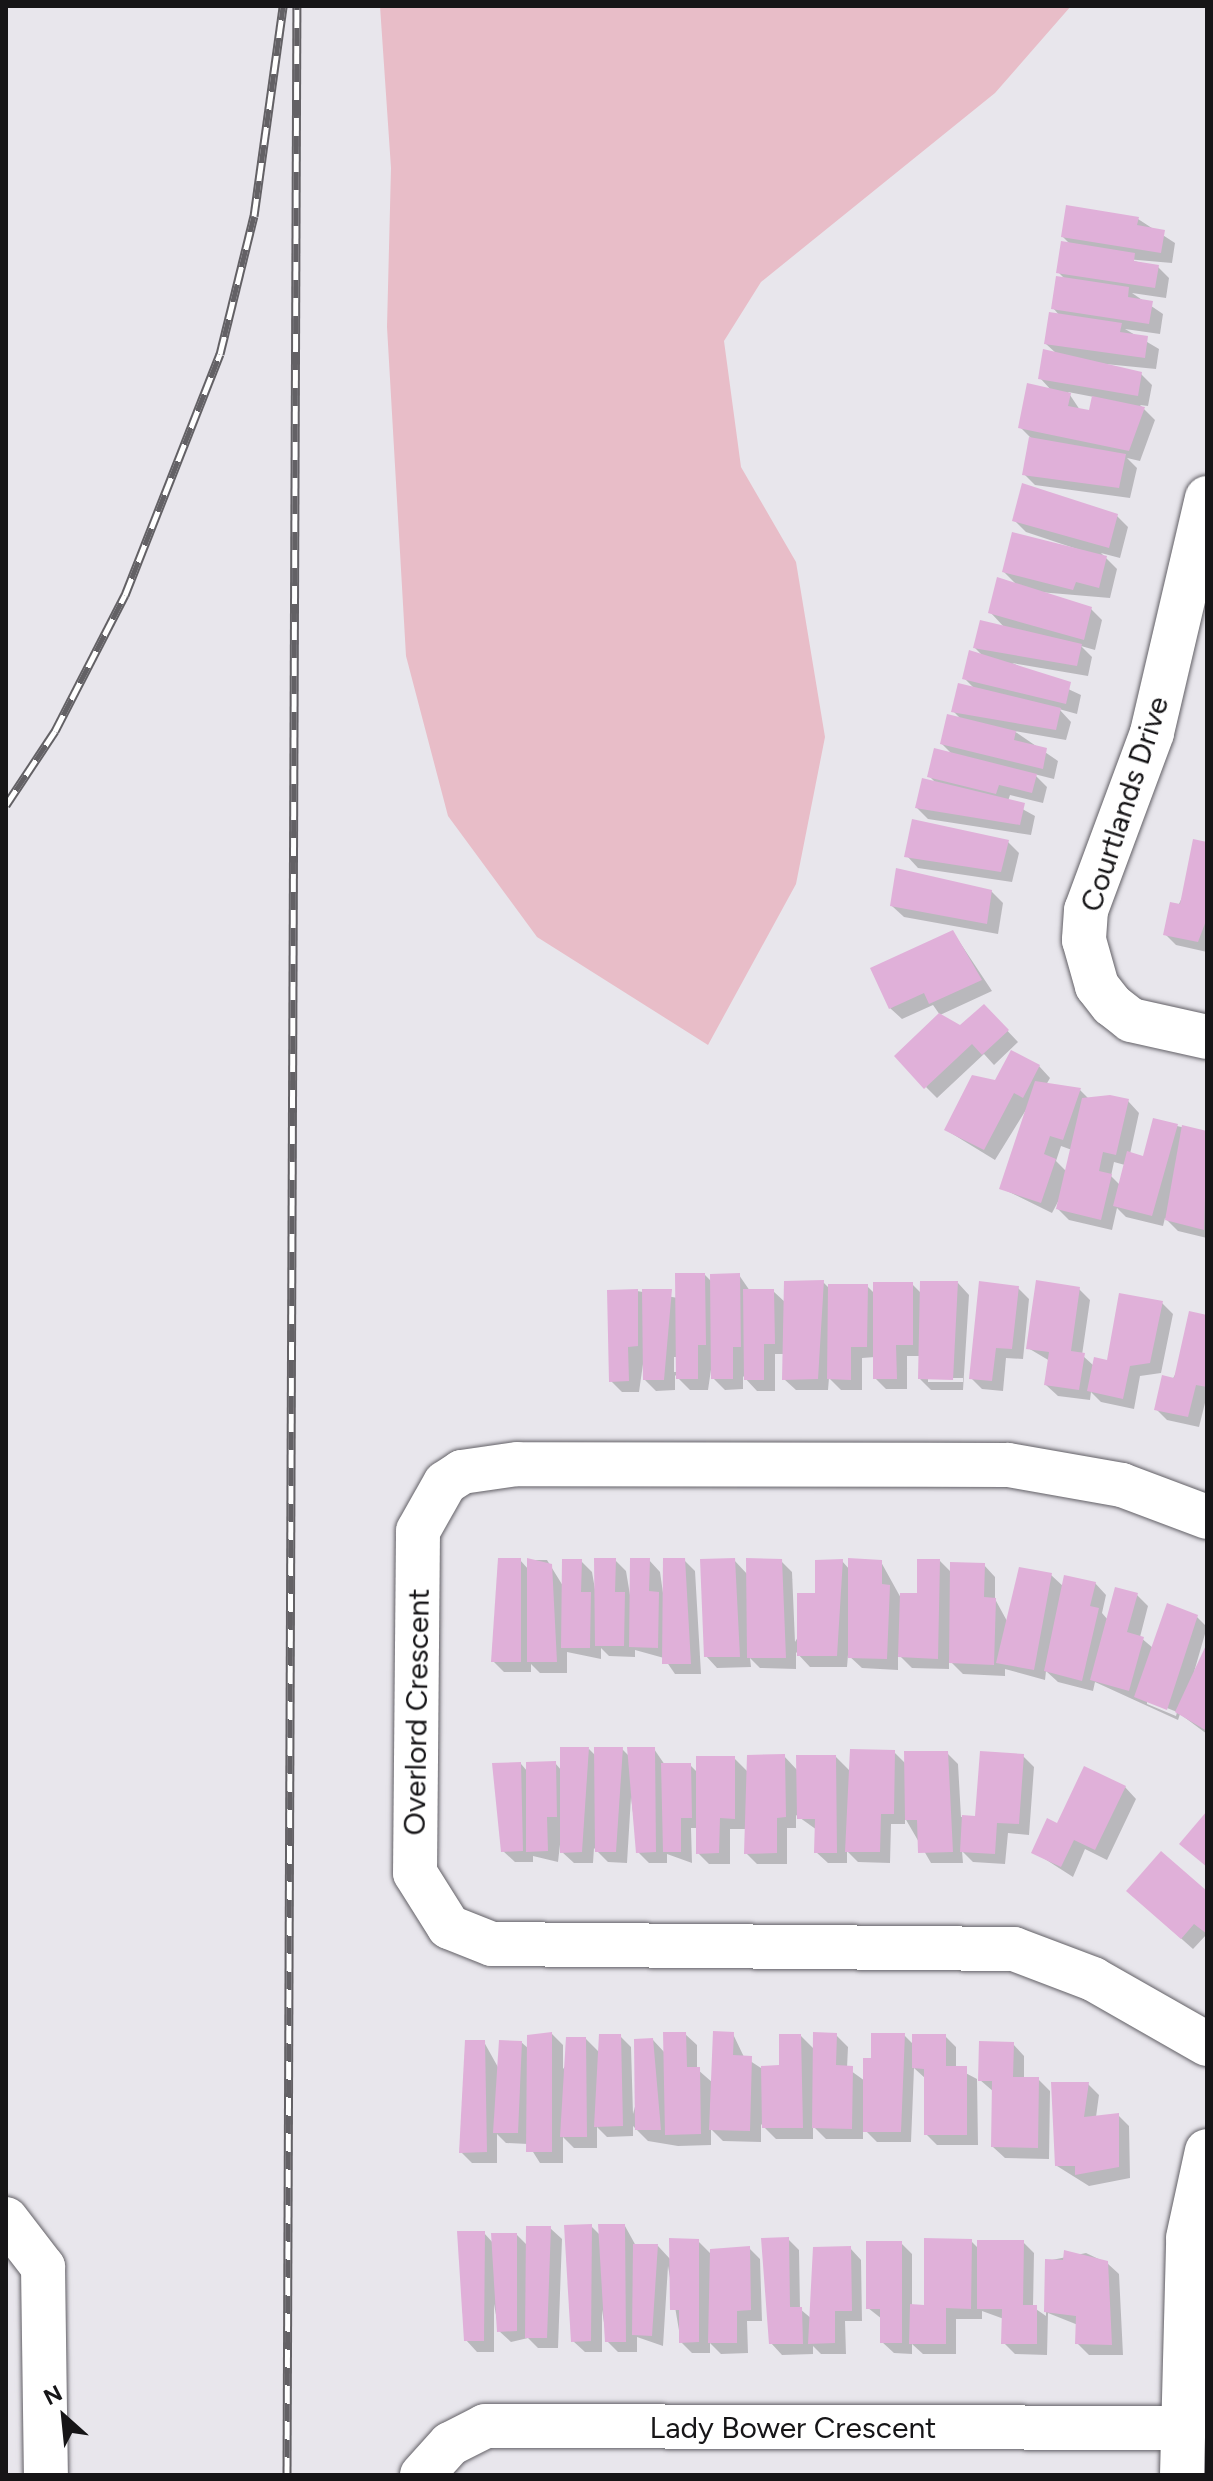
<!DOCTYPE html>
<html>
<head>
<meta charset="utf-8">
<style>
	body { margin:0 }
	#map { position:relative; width:1213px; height:2481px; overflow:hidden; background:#e8e6ec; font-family:Figtree,sans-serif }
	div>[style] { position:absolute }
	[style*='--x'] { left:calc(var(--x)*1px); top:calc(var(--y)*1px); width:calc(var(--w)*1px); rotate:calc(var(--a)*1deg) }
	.green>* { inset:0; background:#e8bdc8 }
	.shadow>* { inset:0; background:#0003 }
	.building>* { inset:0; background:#e0b0d9 }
	.roads { filter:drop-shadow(0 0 2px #626066) drop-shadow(0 0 2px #626066) }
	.street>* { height:44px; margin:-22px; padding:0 22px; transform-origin:22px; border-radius:22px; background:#fff }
	.secondary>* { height:44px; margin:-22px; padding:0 22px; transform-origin:22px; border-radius:22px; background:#fff }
	.rail>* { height:9px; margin-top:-4.5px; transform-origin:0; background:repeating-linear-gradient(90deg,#fff 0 18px,#636165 0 36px); box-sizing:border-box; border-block:2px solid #636165 }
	span { translate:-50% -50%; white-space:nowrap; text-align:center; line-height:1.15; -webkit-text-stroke:7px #fff; paint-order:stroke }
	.street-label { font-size:30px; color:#161517 }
	.frame { position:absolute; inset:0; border:8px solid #161517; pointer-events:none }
	.north { position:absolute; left:24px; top:2377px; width:80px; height:80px; -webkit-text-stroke:6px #fff; paint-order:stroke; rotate:333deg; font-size:22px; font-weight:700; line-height:32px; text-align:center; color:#161517 }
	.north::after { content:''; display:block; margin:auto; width:28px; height:36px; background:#161517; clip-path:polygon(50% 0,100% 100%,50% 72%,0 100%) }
</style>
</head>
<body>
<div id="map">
	<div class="green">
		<div style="clip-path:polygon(380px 6px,1071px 6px,995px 93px,761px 282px,724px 341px,741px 467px,796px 562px,825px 737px,796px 884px,708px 1045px,537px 937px,448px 816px,406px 656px,387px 327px,391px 168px)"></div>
	</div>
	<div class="shadow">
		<div style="clip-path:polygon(evenodd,1138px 219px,1175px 243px,1172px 263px,1126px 259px,1158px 267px,1169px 278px,1166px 298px,1132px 293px,1163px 314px,1160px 334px,1125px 329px,1159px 349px,1156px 369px,1095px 363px,1141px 374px,1152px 385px,1148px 406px,1140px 405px,1155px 420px,1140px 461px,1127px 458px,1137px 468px,1130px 498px,1035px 485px,1024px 474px,1031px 438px,1020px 427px,1052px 391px,1040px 378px,1057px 354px,1046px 344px,1060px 316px,1053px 308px,1066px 280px,1058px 272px,1072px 246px,1063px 237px,1138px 219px,1068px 392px,1094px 397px,1090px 413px,1080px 410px,1068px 392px)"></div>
		<div style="clip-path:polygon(1117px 516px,1128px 527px,1120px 558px,1101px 553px,1117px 569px,1110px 598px,1039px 592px,1091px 609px,1102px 620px,1095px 650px,1081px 646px,1092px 657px,1088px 676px,1012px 663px,1081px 695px,1077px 714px,1059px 709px,1071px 722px,1066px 740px,1014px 731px,1058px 761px,1054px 779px,1034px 774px,1047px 787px,1043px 803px,1010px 795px,1008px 801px,1035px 816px,1031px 835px,928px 819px,917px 808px,937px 784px,929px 776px,953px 755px,942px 744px,961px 719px,953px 711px,975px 689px,965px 679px,985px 658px,975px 648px,1005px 628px,990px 612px,1018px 586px,1004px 572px,1098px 556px,1026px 532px,1014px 520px)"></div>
		<div style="clip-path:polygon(1008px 842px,1019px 853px,1012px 882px,918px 868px,907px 856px)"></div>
		<div style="clip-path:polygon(1207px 844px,1207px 952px,1176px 945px,1165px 934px)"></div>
		<div style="clip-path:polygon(898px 871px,991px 891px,1003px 903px,998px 934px,904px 917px,892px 906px)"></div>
		<div style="clip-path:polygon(953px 932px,992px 991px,940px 1015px,933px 1005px,902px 1019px,890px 1008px)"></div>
		<div style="clip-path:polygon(984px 1006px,1018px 1042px,994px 1065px,984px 1054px,937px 1098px,926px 1087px,960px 1028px)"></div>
		<div style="clip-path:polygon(evenodd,1039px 1066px,1050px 1078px,1046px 1085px,1080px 1090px,1090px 1100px,1128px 1101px,1139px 1113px,1130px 1154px,1145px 1158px,1177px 1126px,1207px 1133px,1207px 1238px,1178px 1231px,1165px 1218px,1163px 1226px,1126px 1217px,1117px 1208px,1112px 1230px,1069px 1220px,1058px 1209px,1061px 1196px,1052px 1213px,1001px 1188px,1029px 1105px,995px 1160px,946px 1130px,996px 1082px,1039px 1066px,1061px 1146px,1072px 1150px,1067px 1172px,1056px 1161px,1061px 1146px,1039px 1066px,1114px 1162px,1125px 1165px,1120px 1185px,1111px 1176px,1114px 1162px)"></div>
		<div style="clip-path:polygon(evenodd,705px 1275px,712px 1282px,739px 1275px,750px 1291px,773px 1291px,786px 1303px,823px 1282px,830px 1289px,867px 1286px,875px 1294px,912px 1284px,922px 1294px,958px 1283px,969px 1295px,963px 1390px,931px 1390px,920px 1379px,920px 1356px,907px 1356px,907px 1389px,886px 1389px,875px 1378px,875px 1357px,862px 1358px,862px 1390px,841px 1390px,829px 1378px,828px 1390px,796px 1390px,784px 1379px,785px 1354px,775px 1354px,775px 1391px,757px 1391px,743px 1376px,743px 1389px,725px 1390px,713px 1378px,713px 1356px,708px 1390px,690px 1390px,675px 1375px,675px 1390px,656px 1391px,645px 1380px,644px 1357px,639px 1392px,622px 1392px,611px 1381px,637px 1291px,678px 1298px,705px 1275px,674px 1357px,678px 1357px,678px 1372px,674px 1372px,674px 1357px,705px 1275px,928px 1378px,963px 1378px,963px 1382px,928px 1382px,928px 1378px)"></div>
		<div style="clip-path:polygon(1018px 1288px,1029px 1299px,1023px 1359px,1006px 1358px,1003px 1391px,982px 1389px,971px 1378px)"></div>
		<div style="clip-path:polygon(1079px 1289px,1090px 1300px,1082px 1355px,1094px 1366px,1108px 1362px,1162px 1303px,1173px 1314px,1161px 1373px,1140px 1376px,1134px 1409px,1101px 1402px,1091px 1392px,1090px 1400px,1058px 1396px,1046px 1385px,1050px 1361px,1028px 1348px)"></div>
		<div style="clip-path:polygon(1207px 1317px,1207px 1395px,1199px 1427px,1167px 1420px,1156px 1409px)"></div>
		<div style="clip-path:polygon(520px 1560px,529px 1570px,529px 1560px,547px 1560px,563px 1586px,581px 1561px,592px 1572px,597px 1601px,615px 1560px,626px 1571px,631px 1601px,649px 1560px,660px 1572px,664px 1600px,684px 1560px,695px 1571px,701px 1674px,675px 1674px,664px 1658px,635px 1650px,635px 1657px,609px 1656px,601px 1648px,601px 1659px,567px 1652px,567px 1673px,540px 1673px,531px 1664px,531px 1672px,504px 1672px,493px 1661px)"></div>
		<div style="clip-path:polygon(evenodd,734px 1560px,748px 1575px,781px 1561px,792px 1572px,795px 1642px,842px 1561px,850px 1570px,881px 1562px,902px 1600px,919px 1595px,940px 1561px,952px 1573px,984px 1565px,995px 1577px,995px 1599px,1007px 1621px,1051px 1575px,1064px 1587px,1095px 1583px,1106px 1595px,1102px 1613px,1108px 1620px,1137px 1595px,1148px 1606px,1140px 1637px,1153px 1648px,1197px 1617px,1207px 1627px,1194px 1672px,1207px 1651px,1207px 1734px,1180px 1714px,1178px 1720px,1095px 1682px,1093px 1691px,1058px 1682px,1046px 1671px,1045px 1680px,1005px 1669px,1005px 1676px,963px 1674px,949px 1660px,949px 1669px,912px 1668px,898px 1654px,898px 1670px,862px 1668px,848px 1655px,847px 1667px,810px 1667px,796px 1652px,796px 1669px,760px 1668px,750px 1658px,751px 1667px,717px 1668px,706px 1656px,734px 1560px,1147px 1700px,1177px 1712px,1176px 1716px,1147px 1704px,1147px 1700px)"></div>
		<div style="clip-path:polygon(589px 1749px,596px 1756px,622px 1749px,630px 1757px,654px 1749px,665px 1765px,690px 1765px,698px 1773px,734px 1758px,748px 1772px,784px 1756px,798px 1771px,836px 1757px,851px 1772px,894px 1752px,906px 1764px,947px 1753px,958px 1764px,961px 1817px,977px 1818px,1023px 1756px,1034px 1767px,1029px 1835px,1008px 1833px,1005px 1864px,973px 1862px,962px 1851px,963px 1863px,931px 1863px,905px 1818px,905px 1824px,891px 1824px,890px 1863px,858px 1862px,847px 1851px,847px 1863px,828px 1863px,816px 1852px,817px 1830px,796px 1815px,796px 1828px,787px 1828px,787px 1864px,757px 1864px,746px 1853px,746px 1829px,730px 1829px,730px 1864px,709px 1864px,698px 1853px,698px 1828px,691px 1828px,692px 1863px,667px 1854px,667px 1863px,649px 1863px,638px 1852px,631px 1797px,627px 1863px,608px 1862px,594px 1848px,593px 1863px,574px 1863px,562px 1852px,562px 1827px,558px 1862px,533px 1856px,533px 1862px,515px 1862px,503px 1851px,521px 1764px,528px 1772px,555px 1763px,562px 1771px)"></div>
		<div style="clip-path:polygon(1125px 1787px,1136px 1799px,1107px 1860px,1085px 1849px,1073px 1877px,1034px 1852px,1058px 1826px)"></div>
		<div style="clip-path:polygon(1207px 1894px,1207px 1934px,1193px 1949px,1140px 1902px)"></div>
		<div style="clip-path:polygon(552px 2034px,563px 2045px,563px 2069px,586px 2039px,600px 2053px,620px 2036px,631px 2047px,633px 2114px,653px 2040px,665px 2053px,685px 2034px,697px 2045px,697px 2069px,713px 2083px,733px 2034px,744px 2057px,761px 2068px,781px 2067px,801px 2036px,815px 2050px,836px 2035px,848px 2047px,847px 2068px,865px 2081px,873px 2060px,904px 2035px,914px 2045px,945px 2036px,956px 2047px,956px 2068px,977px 2079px,978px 2145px,937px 2145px,926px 2134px,926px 2079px,914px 2068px,911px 2142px,877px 2142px,863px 2128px,863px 2139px,826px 2139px,813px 2126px,813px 2139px,776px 2139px,761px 2124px,761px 2142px,723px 2141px,711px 2129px,711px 2145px,678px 2146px,648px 2141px,633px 2126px,633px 2136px,607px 2137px,597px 2127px,597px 2148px,574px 2148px,563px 2137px,563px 2163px,540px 2163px,528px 2144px,506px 2143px,497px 2134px,497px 2163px,472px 2163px,461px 2152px,484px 2042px,499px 2069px,521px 2042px,529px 2049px)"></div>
		<div style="clip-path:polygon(1013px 2044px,1024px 2056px,1024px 2079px,1038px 2079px,1050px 2091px,1049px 2159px,1005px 2158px,993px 2147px,994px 2092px,980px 2080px)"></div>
		<div style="clip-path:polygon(1088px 2084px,1099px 2095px,1096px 2117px,1118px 2115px,1129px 2126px,1130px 2178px,1089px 2186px,1057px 2166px)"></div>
		<div style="clip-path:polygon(591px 2226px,600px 2235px,625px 2226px,636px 2246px,658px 2246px,671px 2260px,698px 2241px,712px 2255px,749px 2248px,760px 2259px,762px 2321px,747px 2321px,748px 2353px,721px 2354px,710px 2343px,710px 2353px,692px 2353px,681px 2342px,668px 2266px,663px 2346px,637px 2337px,637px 2352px,618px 2352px,607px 2341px,602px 2310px,602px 2352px,585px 2352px,573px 2341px)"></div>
		<div style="clip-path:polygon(550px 2228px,562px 2239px,558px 2348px,538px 2348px,528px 2338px,511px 2342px,499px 2331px,494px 2304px,494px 2352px,477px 2352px,466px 2340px,484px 2233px,494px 2244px,517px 2235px,528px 2246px)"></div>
		<div style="clip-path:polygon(788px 2239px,799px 2250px,800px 2309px,812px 2319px,850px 2248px,861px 2260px,862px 2321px,845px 2321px,846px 2354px,821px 2354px,813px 2346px,813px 2354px,782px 2355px,771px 2343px)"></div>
		<div style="clip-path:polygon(971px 2241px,979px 2249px,1023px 2242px,1034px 2253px,1033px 2307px,1046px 2316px,1047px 2261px,1086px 2253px,1107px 2263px,1119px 2274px,1123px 2355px,1089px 2355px,1077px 2343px,1078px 2325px,1048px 2313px,1047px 2355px,1015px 2354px,1004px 2343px,1004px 2319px,982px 2311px,982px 2319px,956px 2319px,956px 2354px,923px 2354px,912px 2344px,912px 2354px,894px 2353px,882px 2342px,882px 2319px,868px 2308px,901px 2243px,912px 2254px,912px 2306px,926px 2307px)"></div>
	</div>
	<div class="building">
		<div style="clip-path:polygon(1066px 205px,1139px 217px,1137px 225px,1165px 230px,1161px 253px,1061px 237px)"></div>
		<div style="clip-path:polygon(1061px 241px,1135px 253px,1134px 261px,1159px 265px,1155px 288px,1056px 273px)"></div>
		<div style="clip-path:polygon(1056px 276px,1129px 287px,1128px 297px,1153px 301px,1149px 324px,1051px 309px)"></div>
		<div style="clip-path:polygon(1049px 312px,1122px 323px,1120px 332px,1148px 336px,1145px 358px,1044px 344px)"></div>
		<div style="clip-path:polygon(1043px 349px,1142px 372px,1138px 396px,1038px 379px)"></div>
		<div style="clip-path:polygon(1027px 383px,1071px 393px,1068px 406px,1089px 410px,1092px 396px,1145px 407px,1129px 451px,1018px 428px)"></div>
		<div style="clip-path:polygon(1029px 437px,1126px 454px,1119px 488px,1022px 475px)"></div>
		<div style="clip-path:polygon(1022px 483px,1118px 514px,1109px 548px,1012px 521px)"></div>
		<div style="clip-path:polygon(1012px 532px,1107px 556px,1099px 588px,1076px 582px,1073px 590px,1002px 572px)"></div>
		<div style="clip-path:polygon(997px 577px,1092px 607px,1084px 640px,988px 613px)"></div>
		<div style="clip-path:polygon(980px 620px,1082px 644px,1077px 666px,973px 648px)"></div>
		<div style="clip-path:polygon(969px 650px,1071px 682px,1066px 704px,962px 679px)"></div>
		<div style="clip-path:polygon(958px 683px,1061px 708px,1056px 730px,951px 712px)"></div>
		<div style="clip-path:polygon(947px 714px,1016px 731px,1014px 740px,1047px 748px,1043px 769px,940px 744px)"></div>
		<div style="clip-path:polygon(934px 748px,1037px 774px,1032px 793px,999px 785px,996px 794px,927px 777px)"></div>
		<div style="clip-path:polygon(922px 778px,1025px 803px,1020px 825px,915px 808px)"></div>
		<div style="clip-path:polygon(912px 819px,1009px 840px,1001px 872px,904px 857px)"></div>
		<div style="clip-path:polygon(1193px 839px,1207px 842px,1207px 918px,1198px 942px,1163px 935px,1170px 902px,1180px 904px)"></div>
		<div style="clip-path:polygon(896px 868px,992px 890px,987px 924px,890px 906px)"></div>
		<div style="clip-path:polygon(953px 930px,982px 980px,929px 1004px,924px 993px,889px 1009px,870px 968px)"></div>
		<div style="clip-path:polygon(984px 1004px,1009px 1030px,982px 1055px,972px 1044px,924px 1089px,894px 1056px,939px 1013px,960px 1025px)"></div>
		<div style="clip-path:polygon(1011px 1050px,1040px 1065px,1023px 1098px,1014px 1093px,984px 1150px,944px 1130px,972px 1075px,995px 1080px)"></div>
		<div style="clip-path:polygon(1035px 1081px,1081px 1088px,1063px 1140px,1050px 1136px,1044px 1154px,1056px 1159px,1041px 1203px,999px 1189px)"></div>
		<div style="clip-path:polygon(1110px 1095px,1129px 1099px,1116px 1155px,1103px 1152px,1099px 1171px,1112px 1174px,1101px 1220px,1056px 1209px,1082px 1098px)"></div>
		<div style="clip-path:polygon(1153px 1118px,1178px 1124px,1152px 1216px,1113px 1206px,1127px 1151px,1143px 1156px)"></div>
		<div style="clip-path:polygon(1182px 1125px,1207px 1131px,1204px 1230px,1165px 1220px)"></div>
		<div style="clip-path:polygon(675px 1273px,705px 1273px,706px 1345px,698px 1345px,698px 1379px,676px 1379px)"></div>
		<div style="clip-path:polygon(740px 1273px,741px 1347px,733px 1347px,733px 1379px,711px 1379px,710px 1274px)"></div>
		<div style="clip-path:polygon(824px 1280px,818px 1379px,782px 1380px,784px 1281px)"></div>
		<div style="clip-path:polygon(1036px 1280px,1080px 1287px,1071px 1351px,1085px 1353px,1079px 1390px,1044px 1385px,1049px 1352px,1026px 1349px)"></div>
		<div style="clip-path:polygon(920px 1281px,958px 1281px,953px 1380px,918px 1379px)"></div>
		<div style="clip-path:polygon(979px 1281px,1019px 1286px,1012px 1349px,996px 1348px,992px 1381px,969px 1379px)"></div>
		<div style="clip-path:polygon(873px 1282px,913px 1282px,913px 1345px,896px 1345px,897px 1379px,873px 1379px)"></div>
		<div style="clip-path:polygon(828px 1284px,868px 1284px,867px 1347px,851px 1347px,851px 1380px,827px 1379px)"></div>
		<div style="clip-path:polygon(638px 1289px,638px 1346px,628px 1347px,629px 1381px,609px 1382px,607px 1290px)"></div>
		<div style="clip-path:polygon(642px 1289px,672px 1289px,664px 1380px,643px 1380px)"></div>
		<div style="clip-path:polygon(743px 1289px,774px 1289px,775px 1344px,764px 1344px,764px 1380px,744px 1380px)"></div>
		<div style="clip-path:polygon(1119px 1293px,1163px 1301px,1150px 1363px,1130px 1366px,1123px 1399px,1087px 1391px,1094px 1357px,1107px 1360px)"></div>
		<div style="clip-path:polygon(1189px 1311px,1207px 1315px,1207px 1387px,1196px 1385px,1188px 1417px,1154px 1410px,1162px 1375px,1174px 1378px)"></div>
		<div style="clip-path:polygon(498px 1558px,521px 1558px,521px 1662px,491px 1662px)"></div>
		<div style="clip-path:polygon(527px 1558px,552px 1564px,557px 1662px,527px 1662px)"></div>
		<div style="clip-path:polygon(594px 1558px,616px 1558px,615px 1592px,625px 1592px,624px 1646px,595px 1646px)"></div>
		<div style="clip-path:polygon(630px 1558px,650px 1558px,649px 1591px,659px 1592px,658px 1648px,629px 1647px)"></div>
		<div style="clip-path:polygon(663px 1558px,685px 1558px,691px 1664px,662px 1664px)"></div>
		<div style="clip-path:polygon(735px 1558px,740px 1657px,704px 1657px,700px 1559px)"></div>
		<div style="clip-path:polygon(746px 1558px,782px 1559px,786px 1658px,747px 1658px)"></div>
		<div style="clip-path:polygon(848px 1558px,882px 1560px,882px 1584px,890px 1585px,887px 1659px,848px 1658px)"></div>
		<div style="clip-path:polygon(562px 1559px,582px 1559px,581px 1592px,591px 1592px,590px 1648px,561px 1648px)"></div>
		<div style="clip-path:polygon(843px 1559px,837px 1656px,797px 1656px,797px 1593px,815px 1593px,815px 1560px)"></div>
		<div style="clip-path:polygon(917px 1559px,940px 1559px,938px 1659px,898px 1657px,900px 1593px,917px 1593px)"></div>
		<div style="clip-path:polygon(950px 1562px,985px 1563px,984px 1597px,996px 1598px,994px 1665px,949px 1663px)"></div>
		<div style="clip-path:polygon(1019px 1567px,1052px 1573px,1034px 1670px,996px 1663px)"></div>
		<div style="clip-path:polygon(1064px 1575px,1096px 1582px,1090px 1606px,1099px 1608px,1082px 1681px,1044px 1671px)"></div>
		<div style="clip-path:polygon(1115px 1587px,1138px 1593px,1127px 1632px,1144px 1637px,1129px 1691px,1090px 1680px)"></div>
		<div style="clip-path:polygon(1167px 1603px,1198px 1615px,1167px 1710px,1134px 1697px)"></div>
		<div style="clip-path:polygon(1207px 1643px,1207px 1731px,1175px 1712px)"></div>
		<div style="clip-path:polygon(560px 1747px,589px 1747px,582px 1852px,560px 1853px)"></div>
		<div style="clip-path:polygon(594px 1747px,623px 1747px,616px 1852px,595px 1852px)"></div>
		<div style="clip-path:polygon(627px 1747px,655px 1747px,656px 1852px,636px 1853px)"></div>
		<div style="clip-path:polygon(850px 1749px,895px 1750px,894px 1814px,881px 1814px,880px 1852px,845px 1852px)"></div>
		<div style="clip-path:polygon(904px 1751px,948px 1751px,953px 1852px,918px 1853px,917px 1820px,905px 1820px)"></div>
		<div style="clip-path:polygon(980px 1751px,1024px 1754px,1019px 1824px,997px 1823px,995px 1854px,960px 1852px,962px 1815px,975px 1816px)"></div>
		<div style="clip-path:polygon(785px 1754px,786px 1817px,777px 1818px,777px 1853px,744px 1854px,747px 1755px)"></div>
		<div style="clip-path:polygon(796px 1755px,836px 1755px,837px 1853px,814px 1853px,815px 1819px,797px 1819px)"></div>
		<div style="clip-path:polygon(696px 1756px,735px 1756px,735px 1819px,720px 1818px,719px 1853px,696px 1854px)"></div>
		<div style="clip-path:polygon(556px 1761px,557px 1817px,547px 1817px,548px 1851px,526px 1852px,526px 1762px)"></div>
		<div style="clip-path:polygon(521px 1762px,523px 1851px,501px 1852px,492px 1763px)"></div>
		<div style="clip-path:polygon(661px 1763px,691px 1763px,692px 1818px,681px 1818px,681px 1852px,663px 1852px)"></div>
		<div style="clip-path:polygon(1084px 1766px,1126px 1786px,1095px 1850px,1074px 1840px,1061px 1867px,1031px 1853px,1047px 1818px,1057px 1823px)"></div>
		<div style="clip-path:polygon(1207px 1811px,1207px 1867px,1179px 1844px)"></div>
		<div style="clip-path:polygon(1161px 1851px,1207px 1891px,1207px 1934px,1194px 1924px,1181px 1939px,1126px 1891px)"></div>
		<div style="clip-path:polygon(713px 2031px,734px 2032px,733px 2055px,752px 2056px,750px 2131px,709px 2130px)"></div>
		<div style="clip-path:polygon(552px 2032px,552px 2152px,526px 2152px,527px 2035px)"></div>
		<div style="clip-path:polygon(663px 2032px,686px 2032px,687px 2067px,700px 2067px,701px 2134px,665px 2135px)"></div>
		<div style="clip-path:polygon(813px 2032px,837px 2033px,836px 2065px,853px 2066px,852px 2129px,812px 2128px)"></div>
		<div style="clip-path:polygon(871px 2033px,905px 2033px,901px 2132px,863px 2132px,863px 2058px,871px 2058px)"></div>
		<div style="clip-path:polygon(599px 2034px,621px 2034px,623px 2126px,594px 2127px)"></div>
		<div style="clip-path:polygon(779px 2034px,801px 2034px,803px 2128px,762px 2128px,761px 2066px,779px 2065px)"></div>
		<div style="clip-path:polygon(912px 2034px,946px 2034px,946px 2066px,967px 2066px,967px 2135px,924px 2135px,924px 2069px,912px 2068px)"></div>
		<div style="clip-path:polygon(566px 2037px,586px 2037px,587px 2137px,560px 2137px)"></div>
		<div style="clip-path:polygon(653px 2038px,661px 2130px,635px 2130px,634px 2039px)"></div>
		<div style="clip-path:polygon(465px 2040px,485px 2040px,487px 2152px,459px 2153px)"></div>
		<div style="clip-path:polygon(499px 2040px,522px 2041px,518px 2133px,493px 2133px)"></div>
		<div style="clip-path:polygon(979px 2041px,1014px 2042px,1013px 2077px,1039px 2077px,1038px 2148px,991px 2147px,992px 2081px,978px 2081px)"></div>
		<div style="clip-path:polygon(1051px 2082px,1089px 2082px,1084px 2117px,1119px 2113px,1119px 2167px,1075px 2175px,1075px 2166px,1055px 2166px)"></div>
		<div style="clip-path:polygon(592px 2224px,591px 2341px,571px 2342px,564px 2225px)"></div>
		<div style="clip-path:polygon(598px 2224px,625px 2224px,626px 2342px,605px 2342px)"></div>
		<div style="clip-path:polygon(526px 2226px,551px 2226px,547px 2338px,525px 2338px)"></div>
		<div style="clip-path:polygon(457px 2231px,485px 2231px,484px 2341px,464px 2341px)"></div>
		<div style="clip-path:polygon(491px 2233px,517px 2233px,517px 2331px,497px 2332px)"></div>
		<div style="clip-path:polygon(789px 2237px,790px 2307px,802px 2307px,803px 2344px,769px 2344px,761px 2238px)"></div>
		<div style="clip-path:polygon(669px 2238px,699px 2239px,699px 2342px,679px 2343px,679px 2310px,670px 2310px)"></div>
		<div style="clip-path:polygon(924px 2238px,972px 2239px,971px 2309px,946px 2308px,946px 2344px,909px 2344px,910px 2304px,924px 2305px)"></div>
		<div style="clip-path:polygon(977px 2240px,1024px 2240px,1023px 2305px,1037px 2305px,1037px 2344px,1001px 2344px,1002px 2309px,977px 2309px)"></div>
		<div style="clip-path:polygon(866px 2241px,902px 2241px,902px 2343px,880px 2343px,880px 2309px,866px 2309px)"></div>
		<div style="clip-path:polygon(633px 2244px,658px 2244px,652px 2336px,632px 2335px)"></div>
		<div style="clip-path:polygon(750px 2246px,751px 2310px,737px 2311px,737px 2343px,708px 2343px,710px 2249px)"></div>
		<div style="clip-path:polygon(851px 2246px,852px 2311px,835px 2311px,835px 2343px,808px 2344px,813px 2247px)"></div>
		<div style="clip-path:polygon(1064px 2250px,1108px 2261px,1112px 2345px,1075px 2344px,1076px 2316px,1044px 2312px,1045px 2259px,1063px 2260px)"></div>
	</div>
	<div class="roads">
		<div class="street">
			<div style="--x:1207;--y:498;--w:241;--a:103.2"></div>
			<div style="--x:1152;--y:733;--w:189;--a:110.4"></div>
			<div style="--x:1086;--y:910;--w:30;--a:94"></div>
			<div style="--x:1084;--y:940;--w:48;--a:74.2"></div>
			<div style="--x:1097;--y:986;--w:24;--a:52"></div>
			<div style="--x:1112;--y:1005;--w:24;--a:38"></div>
			<div style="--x:1131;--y:1020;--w:78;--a:12.6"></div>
			<div style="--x:1207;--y:1517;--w:91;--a:-159.4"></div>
			<div style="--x:1122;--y:1485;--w:116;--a:-170"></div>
			<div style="--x:1008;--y:1465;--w:491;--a:-179.9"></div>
			<div style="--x:517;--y:1464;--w:56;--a:171.7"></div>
			<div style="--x:462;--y:1472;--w:20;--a:147"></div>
			<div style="--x:445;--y:1483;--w:55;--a:119.4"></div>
			<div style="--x:418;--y:1531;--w:342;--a:90.5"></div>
			<div style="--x:415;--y:1873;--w:64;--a:57.8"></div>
			<div style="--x:449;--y:1927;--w:46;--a:21.6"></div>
			<div style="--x:492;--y:1944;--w:522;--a:0.55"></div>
			<div style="--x:1014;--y:1949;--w:85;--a:20.8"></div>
			<div style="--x:1093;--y:1979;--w:131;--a:29.7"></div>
			<div style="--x:6;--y:2219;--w:61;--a:52.4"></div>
			<div style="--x:43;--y:2267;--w:208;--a:89.2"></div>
			<div style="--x:422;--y:2475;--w:42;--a:-47.9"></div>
			<div style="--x:450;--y:2444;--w:39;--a:-27"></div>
			<div style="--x:485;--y:2426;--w:697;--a:0.16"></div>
		</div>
		<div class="secondary">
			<div style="--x:1182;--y:2475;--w:237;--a:-88.5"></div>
			<div style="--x:1188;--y:2238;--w:89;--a:-77.7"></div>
		</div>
	</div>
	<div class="rail">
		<div style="--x:6;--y:805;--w:89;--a:-56.5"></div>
		<div style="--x:55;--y:731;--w:153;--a:-62.8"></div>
		<div style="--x:125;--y:595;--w:259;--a:-68.5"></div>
		<div style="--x:220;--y:354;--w:142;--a:-76.2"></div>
		<div style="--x:254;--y:216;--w:212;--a:-82.1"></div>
		<div style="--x:287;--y:2475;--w:2469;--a:-89.77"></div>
	</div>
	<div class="street-label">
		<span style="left:1125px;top:804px;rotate:-72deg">Courtlands Drive</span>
		<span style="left:417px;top:1712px;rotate:-89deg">Overlord Crescent</span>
		<span style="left:793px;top:2428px">Lady Bower Crescent</span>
	</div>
	<div class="frame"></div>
	<div class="north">N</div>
</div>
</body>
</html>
